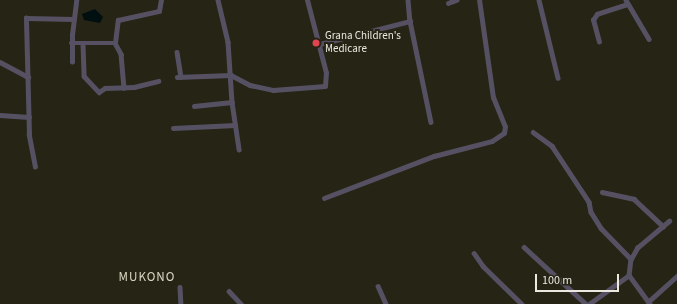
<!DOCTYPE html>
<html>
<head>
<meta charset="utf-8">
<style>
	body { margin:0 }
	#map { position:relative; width:677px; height:304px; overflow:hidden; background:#262415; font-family:"Source Sans 3",sans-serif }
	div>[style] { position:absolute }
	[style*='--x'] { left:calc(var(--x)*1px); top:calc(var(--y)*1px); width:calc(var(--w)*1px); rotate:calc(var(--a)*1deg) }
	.water>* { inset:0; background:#000f10 }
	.minor>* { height:4.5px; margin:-2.25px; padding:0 2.25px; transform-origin:2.25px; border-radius:2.25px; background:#555163 }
	.dots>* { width:11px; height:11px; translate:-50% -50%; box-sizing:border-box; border:2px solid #262415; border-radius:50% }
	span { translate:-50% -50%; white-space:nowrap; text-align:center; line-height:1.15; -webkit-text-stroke:4px #262415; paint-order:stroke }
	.poi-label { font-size:11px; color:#ebe9df }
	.left { translate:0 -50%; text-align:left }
	.quarter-label { font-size:13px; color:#d9d6c2; letter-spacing:1px }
	.scale { position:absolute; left:535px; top:274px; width:84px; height:18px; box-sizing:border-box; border:2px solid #ebe9df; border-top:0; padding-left:5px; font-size:12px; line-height:14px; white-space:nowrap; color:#ebe9df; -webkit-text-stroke:3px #262415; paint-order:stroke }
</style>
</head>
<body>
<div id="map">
	<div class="water">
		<div style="clip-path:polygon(95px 9px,103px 17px,100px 23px,84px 20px,82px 14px)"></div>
	</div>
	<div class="minor">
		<div style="--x:218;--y:0;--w:43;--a:76.6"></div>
		<div style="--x:228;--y:42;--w:60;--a:86.2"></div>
		<div style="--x:232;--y:102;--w:48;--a:81.5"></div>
		<div style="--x:408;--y:0;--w:21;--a:85"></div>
		<div style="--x:410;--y:21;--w:103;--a:78.3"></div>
		<div style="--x:539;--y:0;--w:80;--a:76.3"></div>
		<div style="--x:626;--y:0;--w:45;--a:59.5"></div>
		<div style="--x:448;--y:3;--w:9;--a:-21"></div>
		<div style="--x:599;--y:42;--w:23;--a:-105"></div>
		<div style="--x:593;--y:20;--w:7;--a:-56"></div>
		<div style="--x:597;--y:14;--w:32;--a:-18"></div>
		<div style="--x:71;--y:43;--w:44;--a:0"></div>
		<div style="--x:115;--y:43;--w:23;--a:-83"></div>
		<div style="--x:118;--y:20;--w:42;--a:-12.4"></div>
		<div style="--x:159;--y:11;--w:11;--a:-80"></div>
		<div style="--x:115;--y:43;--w:13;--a:61"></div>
		<div style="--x:121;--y:54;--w:34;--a:85"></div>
		<div style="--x:83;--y:44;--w:32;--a:88"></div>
		<div style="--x:84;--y:76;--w:22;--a:47"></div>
		<div style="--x:99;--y:92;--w:7;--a:-34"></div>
		<div style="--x:105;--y:88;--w:29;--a:-2"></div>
		<div style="--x:134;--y:87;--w:25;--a:-14"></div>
		<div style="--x:320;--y:44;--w:93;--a:-14.3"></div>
		<div style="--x:177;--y:52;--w:25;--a:81"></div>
		<div style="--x:0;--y:62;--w:32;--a:28"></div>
		<div style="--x:72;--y:62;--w:27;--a:-90"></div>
		<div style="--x:72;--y:35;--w:35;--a:-83"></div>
		<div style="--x:177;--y:77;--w:54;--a:-2.1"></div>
		<div style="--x:231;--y:75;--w:21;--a:28"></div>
		<div style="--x:250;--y:85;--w:24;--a:12"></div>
		<div style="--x:273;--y:90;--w:52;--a:-4.4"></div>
		<div style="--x:325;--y:86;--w:13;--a:-86"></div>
		<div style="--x:326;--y:73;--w:75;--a:-104.6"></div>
		<div style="--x:194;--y:106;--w:38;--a:-6"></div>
		<div style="--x:0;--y:115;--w:29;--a:4"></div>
		<div style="--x:173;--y:128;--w:62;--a:-2.8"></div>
		<div style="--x:533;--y:132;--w:24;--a:36"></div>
		<div style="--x:552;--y:146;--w:67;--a:56.5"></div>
		<div style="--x:589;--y:202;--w:10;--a:79"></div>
		<div style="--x:591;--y:212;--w:19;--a:58"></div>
		<div style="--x:601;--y:228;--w:43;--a:45.9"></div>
		<div style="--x:631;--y:259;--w:16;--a:97"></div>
		<div style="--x:629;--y:275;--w:36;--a:54"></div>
		<div style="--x:35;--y:167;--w:33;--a:-101"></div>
		<div style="--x:29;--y:135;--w:117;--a:-91.5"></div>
		<div style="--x:26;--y:18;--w:47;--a:1.2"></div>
		<div style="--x:602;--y:192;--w:33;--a:12"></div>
		<div style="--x:634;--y:199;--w:40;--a:43"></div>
		<div style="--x:324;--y:198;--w:118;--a:-20.9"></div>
		<div style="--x:434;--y:156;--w:60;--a:-14.5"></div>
		<div style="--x:492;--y:141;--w:14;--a:-34"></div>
		<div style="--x:504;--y:133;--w:6;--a:-81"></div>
		<div style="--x:505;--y:127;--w:31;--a:-112"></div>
		<div style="--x:493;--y:98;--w:99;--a:-98.1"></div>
		<div style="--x:524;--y:247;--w:84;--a:42.6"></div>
		<div style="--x:474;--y:253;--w:16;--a:55"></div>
		<div style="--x:483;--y:266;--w:54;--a:44.3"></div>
		<div style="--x:631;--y:259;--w:13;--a:-61"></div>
		<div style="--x:637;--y:248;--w:42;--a:-40.2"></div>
		<div style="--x:378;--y:286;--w:20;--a:66"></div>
		<div style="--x:180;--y:287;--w:17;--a:87"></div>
		<div style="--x:229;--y:291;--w:18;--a:47"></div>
		<div style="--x:648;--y:302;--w:39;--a:-42"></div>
		<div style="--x:589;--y:304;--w:49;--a:-35.9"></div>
	</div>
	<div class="dots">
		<div style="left:316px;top:43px;background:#e0444e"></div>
	</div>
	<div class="poi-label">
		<span class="left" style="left:325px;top:43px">Grana Children's<br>Medicare</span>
	</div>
	<div class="quarter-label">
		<span style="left:147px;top:277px">MUKONO</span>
	</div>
	<div class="scale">100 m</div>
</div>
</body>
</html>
